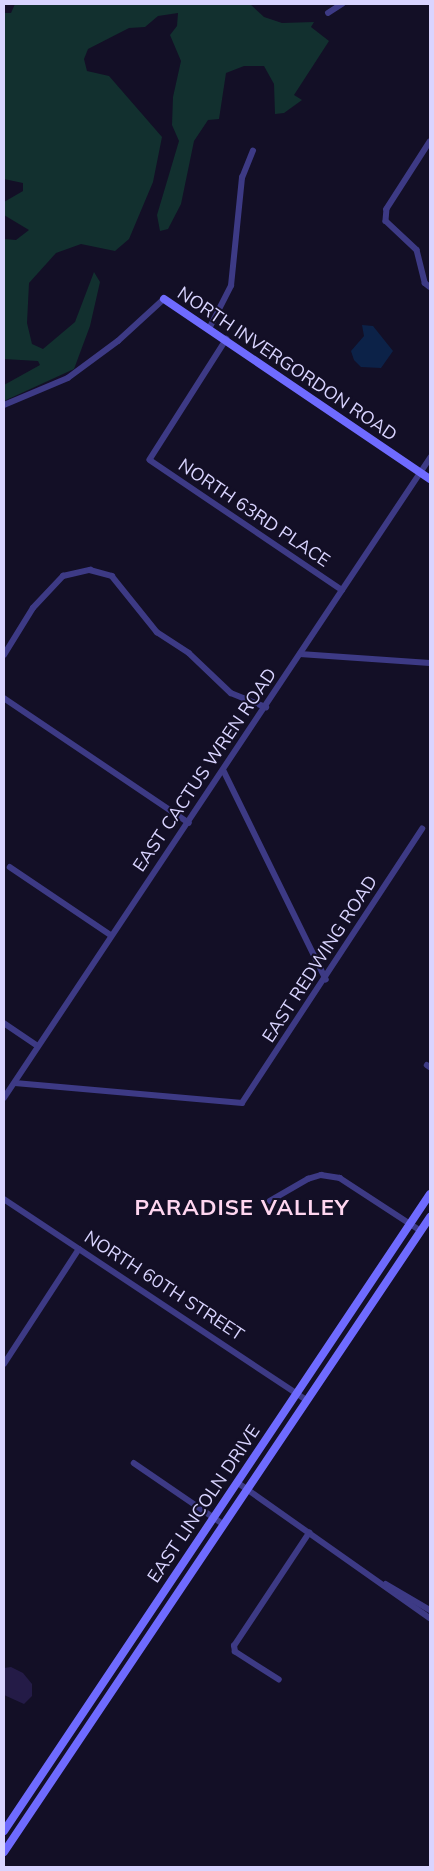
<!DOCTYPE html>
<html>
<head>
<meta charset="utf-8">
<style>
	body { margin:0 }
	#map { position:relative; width:434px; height:1871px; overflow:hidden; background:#130f26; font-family:Mulish,sans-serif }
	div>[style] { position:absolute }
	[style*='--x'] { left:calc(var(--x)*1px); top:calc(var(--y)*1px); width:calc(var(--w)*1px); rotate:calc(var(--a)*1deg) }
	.green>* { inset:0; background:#12302f }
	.water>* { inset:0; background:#0c2248 }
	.building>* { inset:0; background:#241b47 }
	.street>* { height:5.5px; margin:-2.75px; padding:0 2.75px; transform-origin:2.75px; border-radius:2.75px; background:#3d3a85 }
	.secondary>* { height:8px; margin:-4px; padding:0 4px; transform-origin:4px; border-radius:4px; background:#6f6bff }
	span { translate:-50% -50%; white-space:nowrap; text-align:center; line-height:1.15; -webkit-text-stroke:4px #130f26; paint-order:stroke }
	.street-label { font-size:18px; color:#d9d4ff }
	.district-label { font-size:22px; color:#ffd6f0; font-weight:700; letter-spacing:1px }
	.frame { position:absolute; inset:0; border:5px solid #d9d4ff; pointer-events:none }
</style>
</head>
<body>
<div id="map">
	<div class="green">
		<div style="clip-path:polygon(15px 4px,250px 4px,264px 17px,282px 23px,314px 22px,311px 27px,329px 41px,294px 95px,302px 100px,284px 113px,275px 114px,274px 84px,264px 66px,244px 66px,226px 73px,219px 119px,208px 120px,194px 141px,181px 204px,168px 229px,160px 231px,157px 215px,179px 141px,172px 125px,173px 97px,181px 61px,170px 35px,177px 26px,178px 13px,158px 16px,145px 27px,129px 28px,88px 49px,84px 59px,87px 71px,109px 76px,162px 137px,153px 182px,129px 239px,115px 251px,81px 244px,56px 253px,29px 283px,27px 323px,32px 344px,43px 349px,75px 322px,94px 272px,100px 282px,90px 326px,74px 369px,4px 401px,4px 385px,40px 365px,38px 361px,4px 359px,4px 239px,16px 240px,29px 230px,4px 215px,4px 202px,23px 191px,23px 183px,4px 179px,4px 13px,11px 13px)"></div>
	</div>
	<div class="water">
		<div style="clip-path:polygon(362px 325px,373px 326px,393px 351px,381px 368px,361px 367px,354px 360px,351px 351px,364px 336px)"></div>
	</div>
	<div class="building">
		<div style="clip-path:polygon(11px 1667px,23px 1673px,32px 1684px,32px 1696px,24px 1704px,4px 1695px,4px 1668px)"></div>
	</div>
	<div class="street">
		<div style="--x:328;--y:13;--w:17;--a:-33"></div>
		<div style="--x:430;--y:142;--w:80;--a:122.7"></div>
		<div style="--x:387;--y:209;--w:12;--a:95"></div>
		<div style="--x:386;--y:221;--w:42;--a:43.1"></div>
		<div style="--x:417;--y:250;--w:34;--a:76"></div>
		<div style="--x:425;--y:283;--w:6;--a:39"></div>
		<div style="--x:210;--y:327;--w:46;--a:-62.9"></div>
		<div style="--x:231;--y:286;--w:109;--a:-84.2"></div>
		<div style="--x:242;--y:178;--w:29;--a:-68"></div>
		<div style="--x:227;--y:339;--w:143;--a:122.5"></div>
		<div style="--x:150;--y:460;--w:232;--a:34.1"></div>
		<div style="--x:4;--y:405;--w:69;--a:-22.9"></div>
		<div style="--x:68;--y:378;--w:62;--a:-36.5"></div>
		<div style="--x:118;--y:341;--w:62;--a:-42.4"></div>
		<div style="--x:300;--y:654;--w:130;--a:4"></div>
		<div style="--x:4;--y:655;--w:55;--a:-58.3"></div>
		<div style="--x:33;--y:608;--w:44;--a:-46.8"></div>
		<div style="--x:63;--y:576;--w:28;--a:-13"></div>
		<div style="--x:90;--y:570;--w:23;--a:15"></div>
		<div style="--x:112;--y:576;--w:72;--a:51.2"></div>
		<div style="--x:157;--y:632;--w:38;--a:33"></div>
		<div style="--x:189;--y:653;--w:58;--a:43.6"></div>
		<div style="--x:231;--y:693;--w:38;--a:22"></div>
		<div style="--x:4;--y:698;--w:223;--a:34"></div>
		<div style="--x:224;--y:771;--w:232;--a:63.9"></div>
		<div style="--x:10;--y:867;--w:122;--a:34"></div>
		<div style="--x:4;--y:1023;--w:41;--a:34.1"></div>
		<div style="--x:427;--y:1065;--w:4;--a:34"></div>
		<div style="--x:15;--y:1083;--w:228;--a:5"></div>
		<div style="--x:242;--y:1103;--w:328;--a:-56.7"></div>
		<div style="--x:4;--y:1098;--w:769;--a:-56.35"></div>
		<div style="--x:4;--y:1199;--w:363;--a:33.6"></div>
		<div style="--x:270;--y:1201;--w:44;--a:-30.1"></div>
		<div style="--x:308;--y:1179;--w:14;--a:-17"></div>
		<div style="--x:321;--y:1175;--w:19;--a:9"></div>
		<div style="--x:340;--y:1178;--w:97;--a:33.2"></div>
		<div style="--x:4;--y:1364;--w:137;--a:-56.9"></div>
		<div style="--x:134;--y:1463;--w:108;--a:34.4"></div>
		<div style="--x:237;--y:1482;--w:236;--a:35.2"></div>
		<div style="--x:386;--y:1584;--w:51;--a:30.6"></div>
		<div style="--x:279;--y:1680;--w:52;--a:-147.5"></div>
		<div style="--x:235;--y:1652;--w:6;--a:-99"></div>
		<div style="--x:234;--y:1646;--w:136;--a:-56.4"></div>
	</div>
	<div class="secondary">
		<div style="--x:164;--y:299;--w:321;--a:34.1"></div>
		<div style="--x:4;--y:1831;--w:766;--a:-56.23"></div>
		<div style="--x:4;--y:1852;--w:765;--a:-56.14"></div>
	</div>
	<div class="street-label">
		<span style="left:287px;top:364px;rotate:34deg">NORTH INVERGORDON ROAD</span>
		<span style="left:254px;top:513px;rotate:34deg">NORTH 63RD PLACE</span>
		<span style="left:205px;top:770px;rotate:-56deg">EAST CACTUS WREN ROAD</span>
		<span style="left:320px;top:959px;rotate:-57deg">EAST REDWING ROAD</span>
		<span style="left:164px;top:1286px;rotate:33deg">NORTH 60TH STREET</span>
		<span style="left:204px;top:1504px;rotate:-56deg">EAST LINCOLN DRIVE</span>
	</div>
	<div class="district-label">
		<span style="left:242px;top:1208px">PARADISE VALLEY</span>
	</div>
	<div class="frame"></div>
</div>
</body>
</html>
